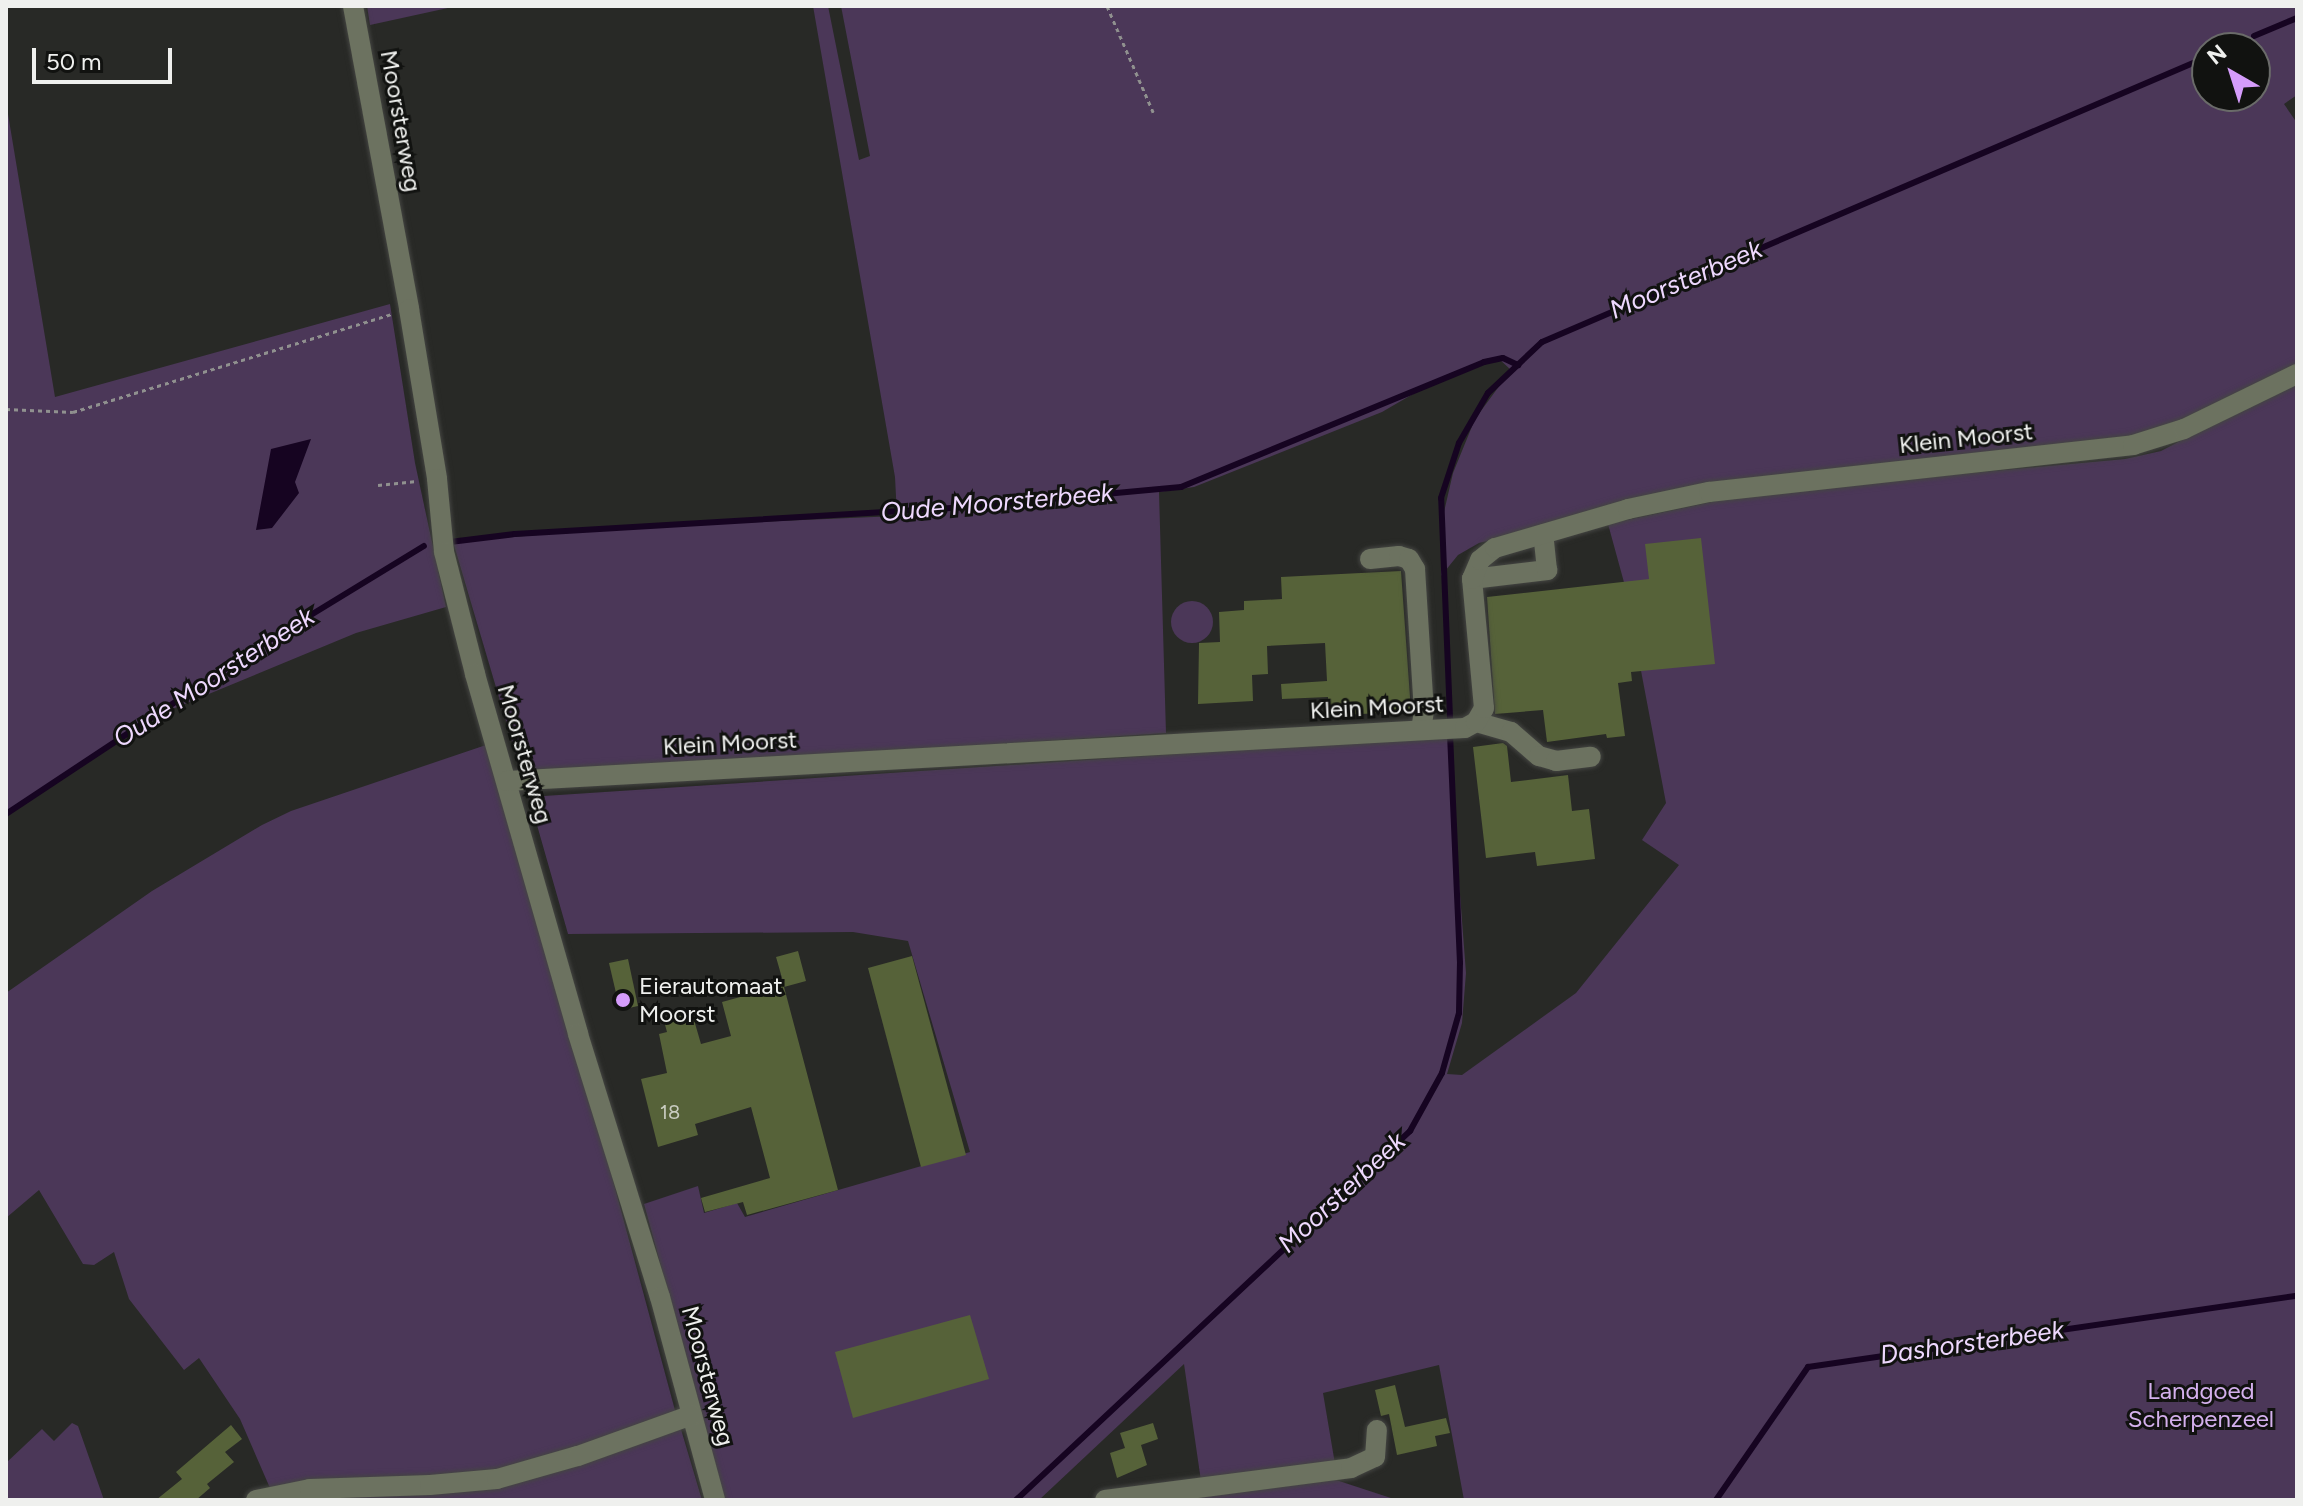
<!DOCTYPE html>
<html>
<head>
<meta charset="utf-8">
<style>
	body { margin:0 }
	#map { position:relative; width:2303px; height:1506px; overflow:hidden; background:#282926; font-family:Figtree,sans-serif }
	div>[style] { position:absolute }
	[style*='--x'] { left:calc(var(--x)*1px); top:calc(var(--y)*1px); width:calc(var(--w)*1px); rotate:calc(var(--a)*1deg) }
	.green>* { inset:0; background:#4b3758 }
	.round { border-radius:50% }
	.water>* { inset:0; background:#160421 }
	.stream>* { height:6px; margin:-3px; padding:0 3px; transform-origin:3px; border-radius:3px; background:#160421 }
	.building>* { inset:0; background:#566239 }
	.path>* { height:3px; margin-top:-1.5px; transform-origin:0; background:repeating-linear-gradient(90deg,#90918f 0 4px,transparent 0 8px) }
	.roads { filter:drop-shadow(0 0 2px #444542) drop-shadow(0 0 2px #444542) }
	.minor>* { height:20px; margin:-10px; padding:0 10px; transform-origin:10px; border-radius:10px; background:#6c7260 }
	.dots>* { width:22px; height:22px; translate:-50% -50%; box-sizing:border-box; border:4px solid #111210; border-radius:50% }
	span { translate:-50% -50%; white-space:nowrap; text-align:center; line-height:1.15; -webkit-text-stroke:6px #111210; paint-order:stroke }
	.number-label { font-size:20px; color:#c9ccc1 }
	.number-label span { -webkit-text-stroke-width:0 }
	.street-label { font-size:24px; color:#eff0ee }
	.poi-label { font-size:24px; color:#eff0ee }
	.left { translate:0 -50%; text-align:left }
	.park-label { font-size:24px; color:#d4b0ed }
	.water-label { font-size:26px; color:#eed8fe; font-style:italic }
	.frame { position:absolute; inset:0; border:8px solid #eff0ee; pointer-events:none }
	.north { position:absolute; left:2191px; top:32px; width:80px; height:80px; box-sizing:border-box; background:#111210; border:2px solid #6a6b69; border-radius:50%; rotate:321deg; font-size:22px; font-weight:700; line-height:32px; text-align:center; color:#eff0ee }
	.north::after { content:''; display:block; margin:auto; width:28px; height:36px; background:#d59cfb; clip-path:polygon(50% 0,100% 100%,50% 72%,0 100%) }
	.scale { position:absolute; left:32px; top:48px; width:140px; height:36px; box-sizing:border-box; border:4px solid #eff0ee; border-top:0; padding-left:10px; font-size:24px; line-height:28px; white-space:nowrap; color:#eff0ee; -webkit-text-stroke:6px #111210; paint-order:stroke }
</style>
</head>
<body>
<div id="map">
	<div class="green">
		<div style="clip-path:polygon(367px 6px,457px 6px,370px 25px)"></div>
		<div style="clip-path:polygon(evenodd,813px 6px,828px 6px,859px 160px,870px 156px,841px 6px,2297px 6px,2297px 95px,2284px 104px,2297px 123px,2297px 365px,2171px 431px,1967px 456px,1555px 525px,1479px 543px,1458px 555px,1441px 576px,1444px 512px,1453px 473px,1475px 419px,1511px 370px,1498px 358px,1489px 358px,1444px 376px,1382px 412px,1194px 487px,1159px 492px,1166px 733px,522px 775px,453px 542px,620px 528px,897px 516px,895px 477px,813px 6px,2207px 48px,2255px 48px,2255px 96px,2207px 96px,2207px 48px)"></div>
		<div style="clip-path:polygon(6px 102px,55px 397px,390px 304px,415px 463px,446px 607px,356px 633px,170px 710px,6px 812px)"></div>
		<div style="clip-path:polygon(2297px 380px,2297px 1500px,1464px 1500px,1439px 1365px,1323px 1393px,1335px 1464px,1201px 1481px,1184px 1364px,1039px 1500px,725px 1500px,644px 1204px,698px 1186px,704px 1213px,737px 1203px,745px 1217px,970px 1152px,908px 941px,853px 932px,568px 934px,529px 797px,1448px 736px,1466px 973px,1462px 1023px,1447px 1074px,1462px 1075px,1576px 993px,1679px 865px,1642px 840px,1666px 803px,1625px 586px,1608px 524px,1754px 493px,2125px 459px,2161px 451px)"></div>
		<div class="round" style="left:1171px;top:601px;width:42px;height:42px"></div>
		<div style="clip-path:polygon(486px 745px,591px 1099px,676px 1414px,603px 1441px,486px 1472px,270px 1488px,240px 1419px,199px 1358px,184px 1370px,129px 1299px,114px 1252px,94px 1265px,83px 1264px,39px 1190px,6px 1218px,6px 993px,152px 891px,262px 825px,291px 811px)"></div>
		<div style="clip-path:polygon(72px 1423px,78px 1426px,104px 1500px,6px 1500px,6px 1463px,42px 1429px,54px 1441px)"></div>
		<div style="clip-path:polygon(680px 1426px,702px 1500px,280px 1500px,425px 1493px)"></div>
		<div style="clip-path:polygon(1336px 1480px,1397px 1500px,1171px 1500px)"></div>
	</div>
	<div class="water">
		<div style="clip-path:polygon(311px 439px,295px 482px,299px 493px,272px 528px,256px 530px,271px 449px)"></div>
	</div>
	<div class="stream">
		<div style="--x:2254;--y:36;--w:47;--a:-22.7"></div>
		<div style="--x:2227;--y:48;--w:12;--a:-24"></div>
		<div style="--x:450;--y:542;--w:65;--a:-7"></div>
		<div style="--x:515;--y:534;--w:441;--a:-3.4"></div>
		<div style="--x:955;--y:508;--w:227;--a:-5.3"></div>
		<div style="--x:1181;--y:487;--w:328;--a:-22.4"></div>
		<div style="--x:1484;--y:362;--w:19;--a:-12"></div>
		<div style="--x:1503;--y:358;--w:17;--a:25"></div>
		<div style="--x:1450;--y:718;--w:220;--a:-92.3"></div>
		<div style="--x:1441;--y:498;--w:58;--a:-71.9"></div>
		<div style="--x:1459;--y:443;--w:58;--a:-59.9"></div>
		<div style="--x:1488;--y:393;--w:74;--a:-43.4"></div>
		<div style="--x:1542;--y:342;--w:723;--a:-23.2"></div>
		<div style="--x:6;--y:814;--w:305;--a:-33.5"></div>
		<div style="--x:260;--y:646;--w:192;--a:-31.4"></div>
		<div style="--x:1016;--y:1500;--w:540;--a:-43.12"></div>
		<div style="--x:1410;--y:1131;--w:66;--a:-61.1"></div>
		<div style="--x:1442;--y:1073;--w:62;--a:-74.2"></div>
		<div style="--x:1459;--y:1013;--w:50;--a:-88.9"></div>
		<div style="--x:1460;--y:963;--w:226;--a:-92.5"></div>
		<div style="--x:1716;--y:1500;--w:162;--a:-55.3"></div>
		<div style="--x:1808;--y:1367;--w:494;--a:-8.3"></div>
	</div>
	<div class="building">
		<div style="clip-path:polygon(1701px 538px,1715px 664px,1631px 672px,1632px 681px,1618px 683px,1625px 736px,1607px 738px,1606px 734px,1547px 742px,1543px 710px,1495px 714px,1487px 597px,1649px 579px,1645px 544px)"></div>
		<div style="clip-path:polygon(1401px 571px,1411px 711px,1329px 716px,1328px 697px,1282px 699px,1281px 684px,1327px 681px,1325px 643px,1267px 646px,1268px 674px,1252px 675px,1253px 701px,1198px 704px,1199px 643px,1220px 642px,1219px 612px,1244px 610px,1244px 601px,1282px 599px,1281px 577px)"></div>
		<div style="clip-path:polygon(1503px 743px,1507px 746px,1511px 782px,1568px 775px,1572px 811px,1589px 809px,1595px 859px,1537px 866px,1535px 852px,1486px 858px,1473px 747px)"></div>
		<div style="clip-path:polygon(798px 951px,806px 981px,784px 987px,838px 1190px,747px 1215px,743px 1202px,705px 1212px,701px 1198px,770px 1178px,751px 1107px,695px 1124px,698px 1135px,658px 1147px,641px 1079px,667px 1073px,659px 1034px,667px 1032px,664px 1021px,692px 1013px,701px 1044px,731px 1036px,722px 1002px,784px 985px,776px 957px)"></div>
		<div style="clip-path:polygon(912px 956px,966px 1155px,921px 1167px,868px 968px)"></div>
		<div style="clip-path:polygon(628px 959px,638px 1006px,620px 1010px,609px 963px)"></div>
		<div style="clip-path:polygon(970px 1315px,989px 1379px,853px 1418px,835px 1352px)"></div>
		<div style="clip-path:polygon(1395px 1385px,1405px 1427px,1446px 1418px,1450px 1433px,1435px 1436px,1437px 1446px,1397px 1455px,1389px 1414px,1381px 1416px,1375px 1390px)"></div>
		<div style="clip-path:polygon(1153px 1423px,1158px 1439px,1141px 1445px,1147px 1465px,1117px 1478px,1110px 1453px,1125px 1448px,1120px 1433px)"></div>
		<div style="clip-path:polygon(231px 1425px,242px 1439px,225px 1452px,234px 1462px,207px 1484px,210px 1488px,196px 1500px,156px 1500px,182px 1479px,176px 1472px)"></div>
	</div>
	<div class="path">
		<div style="--x:1107;--y:6;--w:116;--a:66.5"></div>
		<div style="--x:6;--y:409;--w:67;--a:2.6"></div>
		<div style="--x:73;--y:412;--w:333;--a:-17.1"></div>
		<div style="--x:378;--y:485;--w:39;--a:-6"></div>
	</div>
	<div class="roads">
		<div class="minor">
			<div style="--x:353;--y:6;--w:308;--a:79.5"></div>
			<div style="--x:409;--y:309;--w:172;--a:80.6"></div>
			<div style="--x:437;--y:479;--w:73;--a:84.5"></div>
			<div style="--x:444;--y:552;--w:126;--a:75.7"></div>
			<div style="--x:475;--y:674;--w:374;--a:74"></div>
			<div style="--x:578;--y:1034;--w:275;--a:72.7"></div>
			<div style="--x:660;--y:1297;--w:210;--a:74.8"></div>
			<div style="--x:1370;--y:559;--w:29;--a:-6"></div>
			<div style="--x:1399;--y:556;--w:10;--a:17"></div>
			<div style="--x:1409;--y:559;--w:12;--a:59"></div>
			<div style="--x:1415;--y:569;--w:142;--a:86.4"></div>
			<div style="--x:1424;--y:711;--w:19;--a:99"></div>
			<div style="--x:1472;--y:579;--w:76;--a:-6.8"></div>
			<div style="--x:1547;--y:570;--w:36;--a:-96"></div>
			<div style="--x:1476;--y:722;--w:36;--a:16"></div>
			<div style="--x:1511;--y:732;--w:37;--a:41"></div>
			<div style="--x:1539;--y:756;--w:18;--a:16"></div>
			<div style="--x:1556;--y:761;--w:35;--a:-7"></div>
			<div style="--x:507;--y:781;--w:959;--a:-3.17"></div>
			<div style="--x:1465;--y:728;--w:13;--a:-29"></div>
			<div style="--x:1476;--y:722;--w:16;--a:-60"></div>
			<div style="--x:1484;--y:708;--w:130;--a:-95.3"></div>
			<div style="--x:1472;--y:579;--w:21;--a:-67"></div>
			<div style="--x:1480;--y:560;--w:19;--a:-39"></div>
			<div style="--x:1495;--y:548;--w:139;--a:-16.3"></div>
			<div style="--x:1628;--y:509;--w:83;--a:-11.9"></div>
			<div style="--x:1709;--y:492;--w:427;--a:-6.3"></div>
			<div style="--x:2133;--y:445;--w:53;--a:-17.4"></div>
			<div style="--x:2184;--y:429;--w:126;--a:-26"></div>
			<div style="--x:256;--y:1500;--w:55;--a:-11.5"></div>
			<div style="--x:310;--y:1489;--w:120;--a:-1.9"></div>
			<div style="--x:430;--y:1485;--w:67;--a:-5.1"></div>
			<div style="--x:497;--y:1479;--w:84;--a:-15.9"></div>
			<div style="--x:578;--y:1456;--w:121;--a:-19.8"></div>
			<div style="--x:1105;--y:1500;--w:248;--a:-7.4"></div>
			<div style="--x:1351;--y:1468;--w:26;--a:-25"></div>
			<div style="--x:1375;--y:1457;--w:27;--a:-86"></div>
		</div>
	</div>
	<div class="dots">
		<div style="left:623px;top:1000px;background:#d59cfb"></div>
	</div>
	<div class="number-label">
		<span style="left:670px;top:1112px">18</span>
	</div>
	<div class="street-label">
		<span style="left:401px;top:121px;rotate:80deg">Moorsterweg</span>
		<span style="left:1966px;top:438px;rotate:-6deg">Klein Moorst</span>
		<span style="left:1377px;top:707px;rotate:-3deg">Klein Moorst</span>
		<span style="left:730px;top:743px;rotate:-3deg">Klein Moorst</span>
		<span style="left:525px;top:754px;rotate:74deg">Moorsterweg</span>
		<span style="left:708px;top:1376px;rotate:75deg">Moorsterweg</span>
	</div>
	<div class="poi-label">
		<span class="left" style="left:639px;top:1000px">Eierautomaat<br>Moorst</span>
	</div>
	<div class="park-label">
		<span style="left:2201px;top:1405px">Landgoed<br>Scherpenzeel</span>
	</div>
	<div class="water-label">
		<span style="left:1686px;top:280px;rotate:-23deg">Moorsterbeek</span>
		<span style="left:997px;top:503px;rotate:-5deg">Oude Moorsterbeek</span>
		<span style="left:214px;top:678px;rotate:-33deg">Oude Moorsterbeek</span>
		<span style="left:1342px;top:1193px;rotate:-43deg">Moorsterbeek</span>
		<span style="left:1972px;top:1343px;rotate:-8deg">Dashorsterbeek</span>
	</div>
	<div class="frame"></div>
	<div class="north">N</div>
	<div class="scale">50 m</div>
</div>
</body>
</html>
